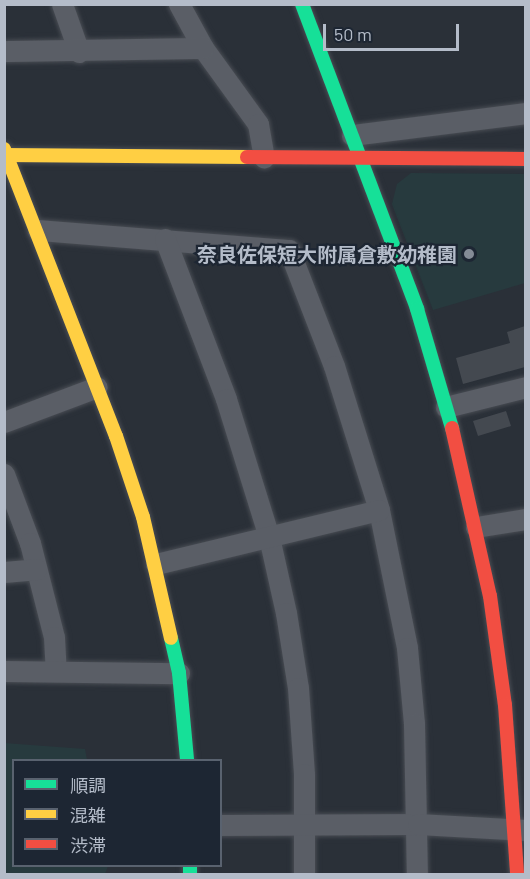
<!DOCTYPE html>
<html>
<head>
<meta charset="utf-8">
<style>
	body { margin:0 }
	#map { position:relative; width:530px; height:879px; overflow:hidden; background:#2a3038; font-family:Barlow,"Noto Sans JP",sans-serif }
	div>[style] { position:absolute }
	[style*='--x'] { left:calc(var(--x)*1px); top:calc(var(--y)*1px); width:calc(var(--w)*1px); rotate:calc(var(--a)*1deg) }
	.green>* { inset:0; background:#273a3e }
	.building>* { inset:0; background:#444950 }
	.roads { filter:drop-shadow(0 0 2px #484c53) drop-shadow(0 0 2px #484c53) }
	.street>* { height:21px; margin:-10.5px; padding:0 10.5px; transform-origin:10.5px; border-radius:10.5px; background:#5a5e66 }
	.fast>* { height:14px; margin:-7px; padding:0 7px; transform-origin:7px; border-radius:7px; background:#16e098 }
	.slow>* { height:14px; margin:-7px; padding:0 7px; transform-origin:7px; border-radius:7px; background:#ffcf43 }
	.jam>* { height:14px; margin:-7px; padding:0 7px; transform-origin:7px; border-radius:7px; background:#f24e42 }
	.dots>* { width:16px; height:16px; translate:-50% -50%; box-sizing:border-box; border:3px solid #1d2633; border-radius:50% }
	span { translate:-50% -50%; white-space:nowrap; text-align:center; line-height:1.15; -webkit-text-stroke:4.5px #1d2633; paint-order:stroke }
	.poi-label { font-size:20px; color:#b4bcc9; font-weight:700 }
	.right { translate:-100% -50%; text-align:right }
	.frame { position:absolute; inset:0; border:6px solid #b4bcc9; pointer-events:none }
	.legend { position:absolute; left:12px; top:759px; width:210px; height:108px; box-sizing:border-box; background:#1d2633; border:2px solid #59626f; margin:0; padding:8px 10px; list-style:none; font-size:18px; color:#b4bcc9 }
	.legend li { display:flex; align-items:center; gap:12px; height:30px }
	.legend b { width:30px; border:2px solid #59626f }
	.scale { position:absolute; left:323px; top:24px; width:136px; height:27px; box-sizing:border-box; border:3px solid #b4bcc9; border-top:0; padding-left:8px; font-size:18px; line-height:21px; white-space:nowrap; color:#b4bcc9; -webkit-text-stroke:4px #1d2633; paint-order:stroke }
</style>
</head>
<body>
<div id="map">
	<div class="green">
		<div style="clip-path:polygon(411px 173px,525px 174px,525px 283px,433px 310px,392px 204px,397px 184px)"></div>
		<div style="clip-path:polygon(4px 743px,85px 749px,87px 760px,14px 760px,14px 866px,108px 866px,105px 874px,5px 874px)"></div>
	</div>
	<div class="building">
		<div style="clip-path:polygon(525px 326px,525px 367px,463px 384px,456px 358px,510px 343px,507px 332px)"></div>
		<div style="clip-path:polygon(506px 411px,511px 426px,478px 436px,473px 421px)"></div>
	</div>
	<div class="roads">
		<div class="street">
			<div style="--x:62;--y:4;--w:51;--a:70.5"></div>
			<div style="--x:179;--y:4;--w:50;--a:61.4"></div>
			<div style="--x:203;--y:48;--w:94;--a:54.1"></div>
			<div style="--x:258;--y:124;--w:34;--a:80"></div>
			<div style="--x:4;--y:51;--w:199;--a:-0.9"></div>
			<div style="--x:352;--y:135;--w:175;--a:-7.2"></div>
			<div style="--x:38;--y:230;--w:252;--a:4.6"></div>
			<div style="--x:289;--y:250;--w:124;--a:68.8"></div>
			<div style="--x:334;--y:366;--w:151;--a:72.6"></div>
			<div style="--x:379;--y:510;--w:141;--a:78.5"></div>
			<div style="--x:407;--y:648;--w:76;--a:84.7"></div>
			<div style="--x:414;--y:724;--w:150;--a:88.9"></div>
			<div style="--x:165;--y:239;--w:171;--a:69.1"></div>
			<div style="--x:226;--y:399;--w:145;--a:72.7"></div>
			<div style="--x:269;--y:537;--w:78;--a:77.4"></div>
			<div style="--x:286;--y:613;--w:76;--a:80.9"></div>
			<div style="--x:298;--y:688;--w:86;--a:86"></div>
			<div style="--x:304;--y:774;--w:100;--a:90"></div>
			<div style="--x:446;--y:407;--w:82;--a:-14"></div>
			<div style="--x:4;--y:422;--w:99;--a:-20.6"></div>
			<div style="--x:4;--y:474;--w:74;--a:69.4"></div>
			<div style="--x:30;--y:543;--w:97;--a:75.7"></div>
			<div style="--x:54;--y:637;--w:34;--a:87"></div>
			<div style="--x:476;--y:527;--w:51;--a:-9.1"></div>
			<div style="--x:156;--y:564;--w:229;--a:-13.6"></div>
			<div style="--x:4;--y:572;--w:32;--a:-5"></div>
			<div style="--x:4;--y:671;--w:175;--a:0.7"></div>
			<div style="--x:220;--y:825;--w:198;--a:-0.3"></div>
			<div style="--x:418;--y:824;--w:108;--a:3.2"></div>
		</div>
		<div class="fast">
			<div style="--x:302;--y:4;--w:326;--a:69.3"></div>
			<div style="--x:417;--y:309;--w:124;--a:73.6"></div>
			<div style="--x:171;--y:638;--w:36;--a:77"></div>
			<div style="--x:179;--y:673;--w:87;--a:84.7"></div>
			<div style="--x:190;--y:866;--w:8;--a:90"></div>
		</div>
		<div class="slow">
			<div style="--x:4;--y:149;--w:308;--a:68.7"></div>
			<div style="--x:116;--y:436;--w:85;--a:71.6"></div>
			<div style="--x:143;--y:517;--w:124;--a:77"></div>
			<div style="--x:4;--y:155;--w:243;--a:0.5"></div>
		</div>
		<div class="jam">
			<div style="--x:247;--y:157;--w:279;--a:0.4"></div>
			<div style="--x:452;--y:428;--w:172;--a:77.3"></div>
			<div style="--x:490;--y:596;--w:110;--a:82.2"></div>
			<div style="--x:505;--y:705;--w:169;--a:85.9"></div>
		</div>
	</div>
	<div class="dots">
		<div style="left:469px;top:254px;background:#848b96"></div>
	</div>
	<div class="poi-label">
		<span class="right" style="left:457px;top:254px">奈良佐保短大附属倉敷幼稚園</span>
	</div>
	<div class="frame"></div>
	<ul class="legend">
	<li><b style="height:8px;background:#16e098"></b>順調</li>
	<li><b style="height:8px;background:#ffcf43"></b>混雑</li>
	<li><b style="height:8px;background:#f24e42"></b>渋滞</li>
	</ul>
	<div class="scale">50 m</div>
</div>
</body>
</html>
